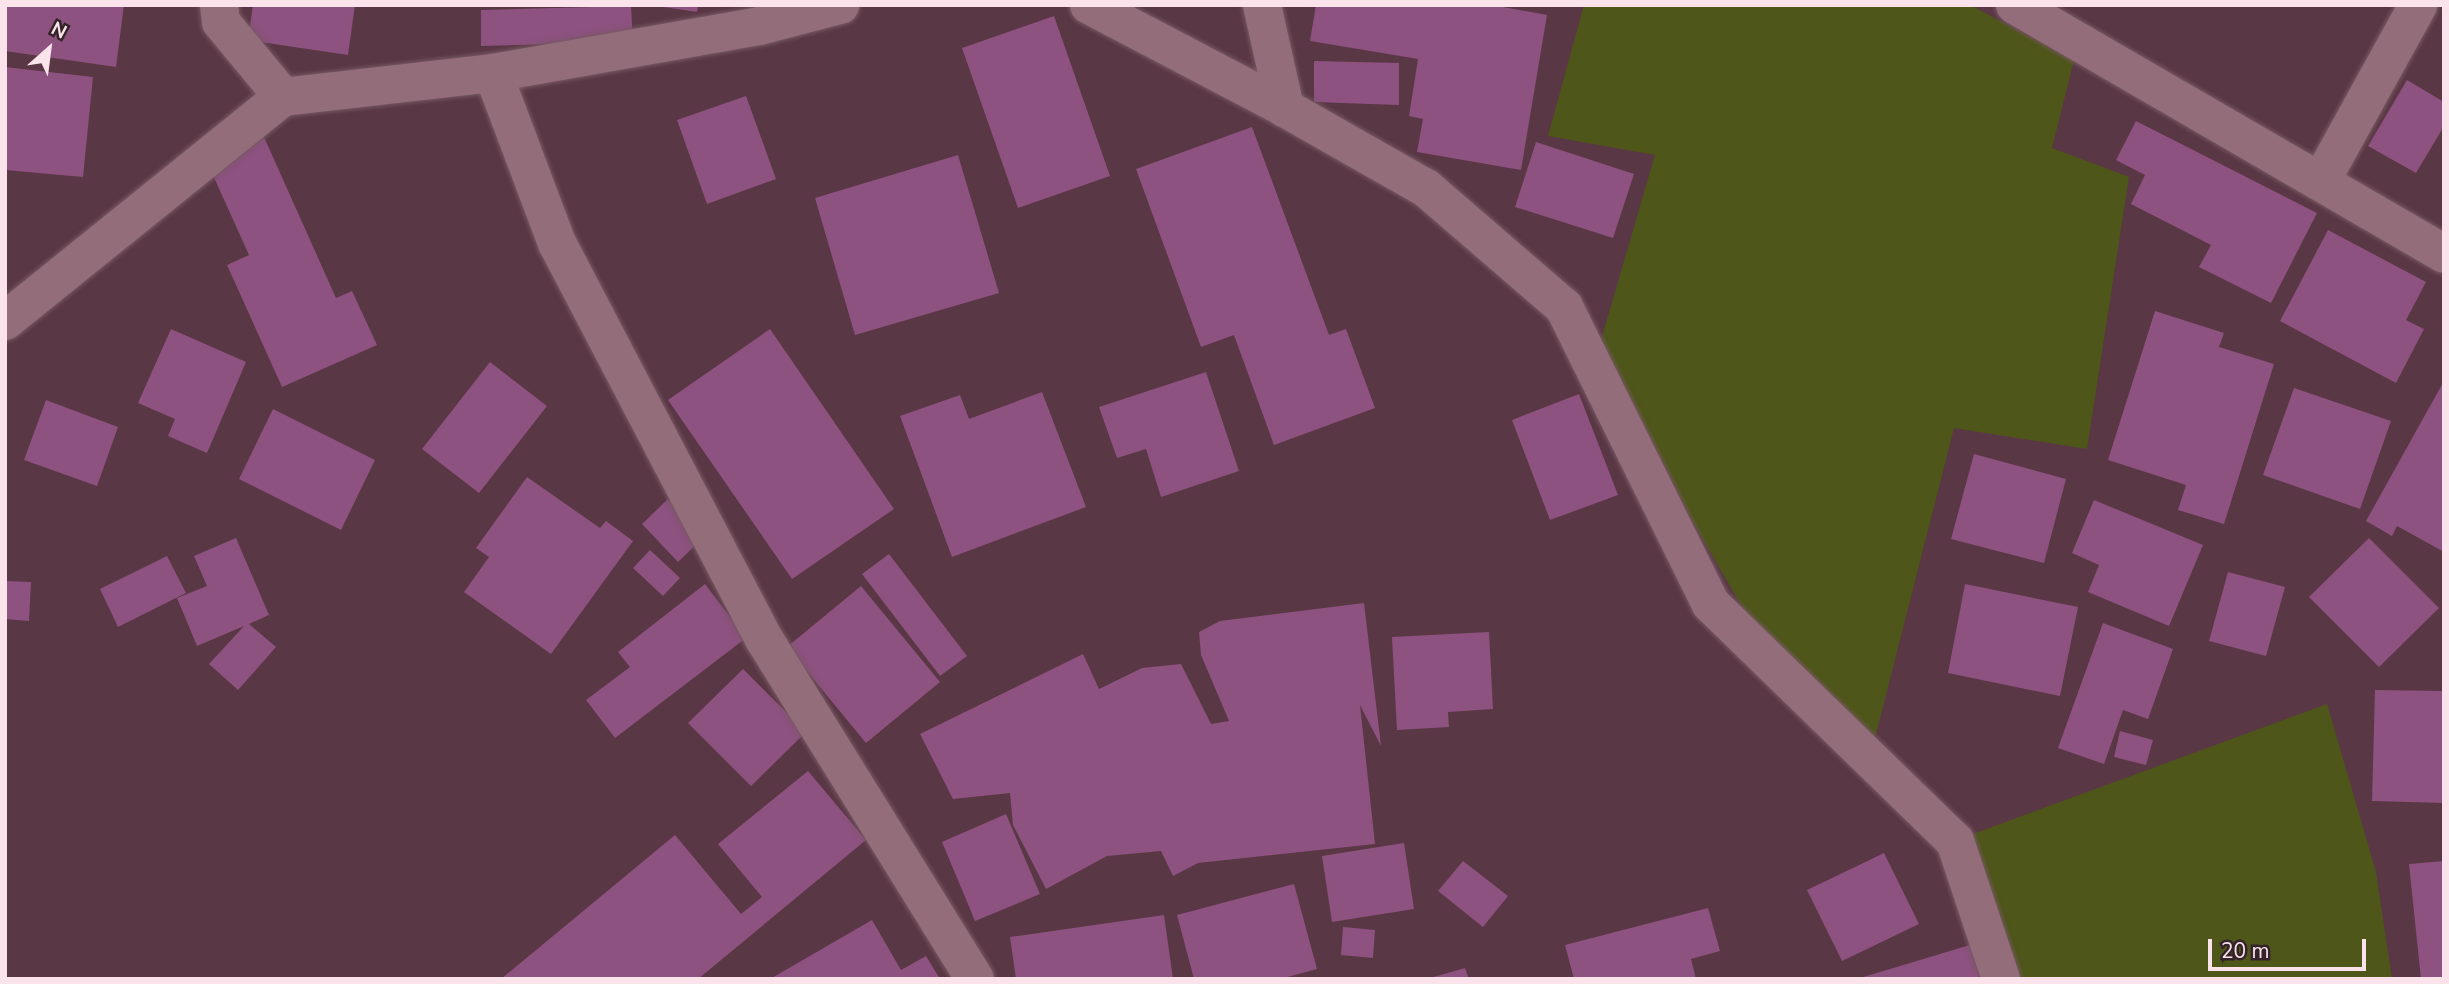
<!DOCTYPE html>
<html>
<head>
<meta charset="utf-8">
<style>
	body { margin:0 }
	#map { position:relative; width:2449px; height:984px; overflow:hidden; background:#5a3744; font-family:"Nunito Sans",sans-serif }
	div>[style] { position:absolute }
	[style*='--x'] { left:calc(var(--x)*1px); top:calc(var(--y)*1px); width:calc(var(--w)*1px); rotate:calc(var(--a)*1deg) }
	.green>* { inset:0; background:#4e5619 }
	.building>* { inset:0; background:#8d527f }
	.roads { filter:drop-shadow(0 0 2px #765864) drop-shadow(0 0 2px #765864) }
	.minor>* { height:38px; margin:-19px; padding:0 19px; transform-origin:19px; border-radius:19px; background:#946d7b }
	span { translate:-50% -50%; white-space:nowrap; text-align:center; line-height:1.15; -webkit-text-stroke:5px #34242a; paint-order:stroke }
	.frame { position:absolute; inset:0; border:7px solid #fae3eb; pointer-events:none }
	.north { position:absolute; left:14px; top:14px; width:70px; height:70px; -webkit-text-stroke:5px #34242a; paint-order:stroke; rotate:28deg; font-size:19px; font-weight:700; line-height:28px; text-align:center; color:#fae3eb }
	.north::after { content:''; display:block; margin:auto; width:24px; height:32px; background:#fae3eb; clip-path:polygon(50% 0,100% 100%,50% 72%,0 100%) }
	.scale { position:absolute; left:2208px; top:939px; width:158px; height:32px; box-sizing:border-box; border:4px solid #fae3eb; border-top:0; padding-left:9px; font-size:21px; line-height:24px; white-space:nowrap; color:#fae3eb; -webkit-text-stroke:5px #34242a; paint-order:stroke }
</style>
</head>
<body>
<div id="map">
	<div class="green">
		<div style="clip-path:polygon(1584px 5px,1970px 5px,2074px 60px,2052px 148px,2129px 177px,2087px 449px,1954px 428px,1874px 742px,1750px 621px,1693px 522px,1601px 340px,1655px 155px,1548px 136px)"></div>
		<div style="clip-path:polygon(2327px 704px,2376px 872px,2392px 979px,2019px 979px,1973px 834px)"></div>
	</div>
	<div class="building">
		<div style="clip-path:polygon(5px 5px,124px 5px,116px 67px,5px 51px)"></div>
		<div style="clip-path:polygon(253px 5px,355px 5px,348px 55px,248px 40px)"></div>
		<div style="clip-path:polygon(650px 5px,698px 5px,697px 12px)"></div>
		<div style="clip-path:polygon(1316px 5px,1492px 5px,1547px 15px,1521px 170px,1417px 152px,1423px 119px,1409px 116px,1418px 59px,1310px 41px)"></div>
		<div style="clip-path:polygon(631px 6px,633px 42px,481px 46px,481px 10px)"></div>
		<div style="clip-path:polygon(1054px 16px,1110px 176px,1018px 208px,962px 48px)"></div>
		<div style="clip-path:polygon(1314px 61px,1399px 63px,1399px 105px,1314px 102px)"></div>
		<div style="clip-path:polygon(5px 67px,93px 77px,83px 177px,5px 170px)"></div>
		<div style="clip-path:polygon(2407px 80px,2444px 102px,2444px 126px,2416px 173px,2368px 146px)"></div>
		<div style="clip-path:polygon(746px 96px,776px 179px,707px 204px,677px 120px)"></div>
		<div style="clip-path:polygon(2136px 121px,2317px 213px,2271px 303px,2199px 267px,2211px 245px,2131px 204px,2145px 175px,2116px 160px)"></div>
		<div style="clip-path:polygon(1252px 127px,1329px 335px,1346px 329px,1375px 408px,1274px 445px,1234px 335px,1201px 347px,1136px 169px)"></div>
		<div style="clip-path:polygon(264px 137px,336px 298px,352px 291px,377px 345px,282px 387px,227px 265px,249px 255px,207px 162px)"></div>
		<div style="clip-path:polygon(1536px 142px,1634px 174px,1613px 238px,1515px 207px)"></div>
		<div style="clip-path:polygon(958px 155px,999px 293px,855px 335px,815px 198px)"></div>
		<div style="clip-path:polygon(2328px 230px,2426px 282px,2406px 320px,2424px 329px,2396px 383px,2280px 321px)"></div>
		<div style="clip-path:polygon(2155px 311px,2224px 333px,2219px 347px,2274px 364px,2224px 524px,2178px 510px,2186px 485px,2108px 460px)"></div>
		<div style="clip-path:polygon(171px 329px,246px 362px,207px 453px,168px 436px,175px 419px,138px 403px)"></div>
		<div style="clip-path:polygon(770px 329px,894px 509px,792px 579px,668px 400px)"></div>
		<div style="clip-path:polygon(490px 362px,547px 406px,479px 493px,422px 449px)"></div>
		<div style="clip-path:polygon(1206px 372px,1239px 471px,1161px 497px,1146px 449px,1117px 458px,1099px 407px)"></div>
		<div style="clip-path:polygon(2444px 381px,2444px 552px,2397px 526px,2392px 536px,2366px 521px)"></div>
		<div style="clip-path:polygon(2294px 388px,2391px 421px,2360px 509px,2263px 475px)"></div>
		<div style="clip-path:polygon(1042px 392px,1086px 507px,952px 557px,900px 416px,960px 395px,969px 419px)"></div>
		<div style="clip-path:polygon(1579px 394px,1618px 495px,1550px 520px,1512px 420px)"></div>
		<div style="clip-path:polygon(46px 400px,118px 427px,97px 486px,24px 460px)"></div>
		<div style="clip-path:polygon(273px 409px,375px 460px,341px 530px,239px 479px)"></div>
		<div style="clip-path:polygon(1974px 454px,2066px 479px,2044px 563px,1951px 539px)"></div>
		<div style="clip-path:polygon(527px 477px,600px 528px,606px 521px,633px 541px,551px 654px,464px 592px,489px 557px,476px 548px)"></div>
		<div style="clip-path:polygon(668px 499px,704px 537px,678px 562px,642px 524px)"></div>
		<div style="clip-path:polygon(2094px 500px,2203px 545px,2169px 626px,2088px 592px,2099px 565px,2072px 553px)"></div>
		<div style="clip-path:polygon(236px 538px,269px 615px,249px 624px,276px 647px,238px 690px,209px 664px,244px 626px,197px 646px,177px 598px,207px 586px,194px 556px)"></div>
		<div style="clip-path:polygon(2369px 538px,2439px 608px,2379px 667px,2309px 597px)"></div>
		<div style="clip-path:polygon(650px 550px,680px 578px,663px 596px,633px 568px)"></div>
		<div style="clip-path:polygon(889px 554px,967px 656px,940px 676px,862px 574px)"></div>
		<div style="clip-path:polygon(167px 556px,186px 593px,118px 627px,100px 589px)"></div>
		<div style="clip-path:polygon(2228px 572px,2285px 587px,2266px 656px,2209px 641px)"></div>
		<div style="clip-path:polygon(5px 581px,31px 582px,29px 621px,5px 619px)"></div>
		<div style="clip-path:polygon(705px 584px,746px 638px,615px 738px,586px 700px,630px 667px,618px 652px)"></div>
		<div style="clip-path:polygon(1965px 584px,2078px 607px,2060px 696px,1948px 673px)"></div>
		<div style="clip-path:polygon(861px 586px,940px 682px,866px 743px,787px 647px)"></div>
		<div style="clip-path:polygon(1364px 603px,1381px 746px,1360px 705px,1375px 844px,1198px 863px,1173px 876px,1161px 851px,1107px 856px,1046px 889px,1013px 825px,1010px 793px,953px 799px,920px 734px,1083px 654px,1099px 689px,1142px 668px,1181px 664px,1211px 724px,1229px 721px,1201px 655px,1199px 632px,1220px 621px)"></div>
		<div style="clip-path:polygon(2103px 623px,2173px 649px,2148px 719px,2123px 710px,2104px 764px,2058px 748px)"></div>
		<div style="clip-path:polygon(1489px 632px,1493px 709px,1448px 712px,1449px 727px,1397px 730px,1392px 637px)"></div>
		<div style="clip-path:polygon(743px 669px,806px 732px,751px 786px,688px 723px)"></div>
		<div style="clip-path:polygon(2375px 690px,2444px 691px,2444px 803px,2372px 801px)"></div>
		<div style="clip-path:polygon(2120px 731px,2153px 740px,2146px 765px,2114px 757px)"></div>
		<div style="clip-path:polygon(808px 771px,866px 840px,698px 979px,501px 979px,675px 835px,741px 914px,762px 897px,718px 844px)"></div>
		<div style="clip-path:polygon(1006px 814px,1040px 894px,975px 921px,942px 842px)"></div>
		<div style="clip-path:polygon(1404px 843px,1414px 909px,1332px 922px,1322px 856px)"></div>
		<div style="clip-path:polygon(1884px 853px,1919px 924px,1842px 961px,1807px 890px)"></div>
		<div style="clip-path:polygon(1463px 861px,1508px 896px,1483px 927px,1438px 891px)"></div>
		<div style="clip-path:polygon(2444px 861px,2444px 979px,2421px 979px,2409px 864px)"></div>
		<div style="clip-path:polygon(1294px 884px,1317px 969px,1280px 979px,1194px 979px,1177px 915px)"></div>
		<div style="clip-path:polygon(1708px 908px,1720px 951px,1691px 959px,1696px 979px,1574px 979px,1565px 945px)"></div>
		<div style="clip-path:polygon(1164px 915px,1173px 979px,1016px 979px,1010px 937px)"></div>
		<div style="clip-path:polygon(872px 920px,901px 970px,926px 956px,940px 979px,770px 979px)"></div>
		<div style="clip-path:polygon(1343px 927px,1375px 930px,1373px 958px,1341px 955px)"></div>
		<div style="clip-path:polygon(1970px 945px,1980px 979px,1860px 979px,1860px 978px)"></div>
		<div style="clip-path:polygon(1465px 968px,1469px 979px,1430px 979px,1430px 978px)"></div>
	</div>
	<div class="roads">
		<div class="minor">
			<div style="--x:219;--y:5;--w:17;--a:83"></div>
			<div style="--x:221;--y:22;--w:97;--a:50.4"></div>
			<div style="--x:283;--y:97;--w:211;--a:-6.5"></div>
			<div style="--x:493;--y:73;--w:270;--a:-10"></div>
			<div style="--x:759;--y:26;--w:84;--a:-14.5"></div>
			<div style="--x:1089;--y:5;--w:221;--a:27.7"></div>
			<div style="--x:1262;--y:5;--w:106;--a:77.4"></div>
			<div style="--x:1285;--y:108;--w:162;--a:29.6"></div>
			<div style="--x:1426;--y:188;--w:182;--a:40.8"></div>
			<div style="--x:1564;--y:307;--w:331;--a:63.7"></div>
			<div style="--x:1711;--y:604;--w:340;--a:44.2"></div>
			<div style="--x:1955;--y:841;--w:145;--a:71.6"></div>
			<div style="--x:2015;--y:5;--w:496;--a:30.1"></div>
			<div style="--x:493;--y:73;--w:182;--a:69.4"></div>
			<div style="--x:557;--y:243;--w:447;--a:62.4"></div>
			<div style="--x:764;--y:639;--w:400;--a:58.2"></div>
			<div style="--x:2321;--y:181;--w:201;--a:-61.1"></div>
			<div style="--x:5;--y:321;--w:357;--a:-38.9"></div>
		</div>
	</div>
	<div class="frame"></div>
	<div class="north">N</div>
	<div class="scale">20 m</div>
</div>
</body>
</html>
